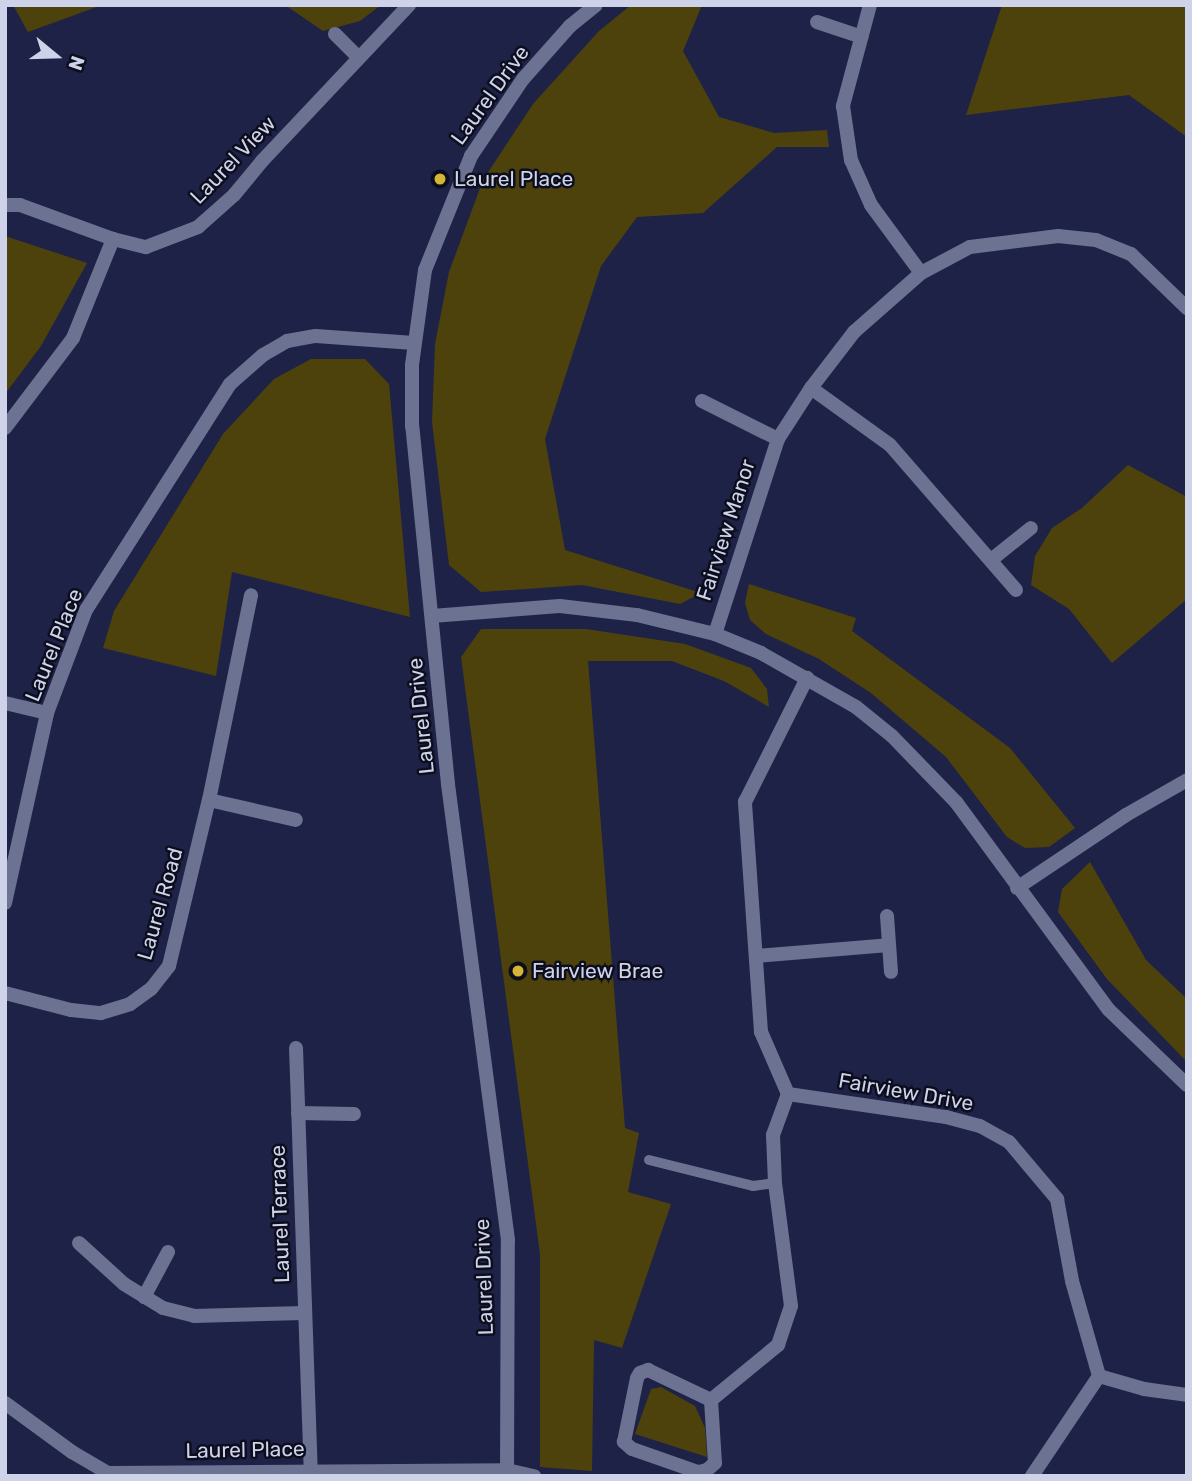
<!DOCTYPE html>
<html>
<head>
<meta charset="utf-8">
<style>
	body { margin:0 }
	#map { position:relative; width:1192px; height:1481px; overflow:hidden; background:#1e2246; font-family:Rubik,sans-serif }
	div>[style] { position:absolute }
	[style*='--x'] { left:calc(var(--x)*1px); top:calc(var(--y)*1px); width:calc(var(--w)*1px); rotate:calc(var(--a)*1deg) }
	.green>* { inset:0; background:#4e420c }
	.service>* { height:10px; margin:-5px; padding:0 5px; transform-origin:5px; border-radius:5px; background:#6c7292 }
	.minor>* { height:14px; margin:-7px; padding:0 7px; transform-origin:7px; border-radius:7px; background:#6c7292 }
	.dots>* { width:19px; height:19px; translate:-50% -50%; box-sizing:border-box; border:4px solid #0c0e1d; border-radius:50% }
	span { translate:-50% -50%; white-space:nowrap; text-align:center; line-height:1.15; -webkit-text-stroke:5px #0c0e1d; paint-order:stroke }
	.street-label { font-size:21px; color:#ced3ea }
	.poi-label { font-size:21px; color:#ced3ea }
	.left { translate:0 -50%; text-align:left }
	.frame { position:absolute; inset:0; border:7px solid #ced3ea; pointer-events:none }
	.north { position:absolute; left:21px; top:21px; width:70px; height:70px; -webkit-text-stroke:5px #0c0e1d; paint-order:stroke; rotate:109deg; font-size:19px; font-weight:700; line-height:28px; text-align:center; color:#ced3ea }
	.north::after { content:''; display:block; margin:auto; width:24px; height:32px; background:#ced3ea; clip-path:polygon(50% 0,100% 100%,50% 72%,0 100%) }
</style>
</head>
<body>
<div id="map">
	<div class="green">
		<div style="clip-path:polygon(13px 5px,102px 5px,28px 32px)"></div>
		<div style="clip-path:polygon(285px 5px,381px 5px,360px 21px,323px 31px)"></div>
		<div style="clip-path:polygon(631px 5px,702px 5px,683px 51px,719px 117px,774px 133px,827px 130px,829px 147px,777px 147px,703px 213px,637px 217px,601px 266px,545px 439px,565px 550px,701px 593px,680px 604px,582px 585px,481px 592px,449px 565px,432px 422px,435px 344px,449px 272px,483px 180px,533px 104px,599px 31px)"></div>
		<div style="clip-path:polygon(1002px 5px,1187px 5px,1187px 137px,1129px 95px,966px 115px)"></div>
		<div style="clip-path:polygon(5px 236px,87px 263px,41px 346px,5px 394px)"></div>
		<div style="clip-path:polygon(311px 359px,365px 359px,389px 384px,410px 617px,232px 572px,216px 676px,103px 648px,114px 611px,223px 434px,274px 379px)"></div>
		<div style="clip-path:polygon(1128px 465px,1187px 497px,1187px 599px,1112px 663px,1069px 609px,1031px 585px,1035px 556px,1052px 528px,1082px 508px)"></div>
		<div style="clip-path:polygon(749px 584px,856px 618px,852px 631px,1010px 748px,1075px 828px,1049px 847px,1025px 848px,1007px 837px,946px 757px,871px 693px,819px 659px,766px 634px,750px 620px,745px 603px)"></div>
		<div style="clip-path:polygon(481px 629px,586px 629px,685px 644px,751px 668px,767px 689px,769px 707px,724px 681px,672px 661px,588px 661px,625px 1128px,639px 1133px,628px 1192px,671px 1204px,622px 1348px,594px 1340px,592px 1471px,540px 1467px,540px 1254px,461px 657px)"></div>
		<div style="clip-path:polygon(1090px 862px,1146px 960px,1187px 999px,1187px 1062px,1107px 979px,1058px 912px,1062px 889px)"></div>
		<div style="clip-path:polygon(661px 1387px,695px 1406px,705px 1428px,707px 1457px,635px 1434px,651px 1389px)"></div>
	</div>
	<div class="service">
		<div style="--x:649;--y:1160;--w:107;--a:14"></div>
		<div style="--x:753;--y:1186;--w:22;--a:-8"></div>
	</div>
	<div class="minor">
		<div style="--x:870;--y:5;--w:105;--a:105"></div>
		<div style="--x:843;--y:106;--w:55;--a:81.6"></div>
		<div style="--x:851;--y:160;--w:49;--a:66"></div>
		<div style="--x:871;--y:205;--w:84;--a:53.7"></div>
		<div style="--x:817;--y:22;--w:47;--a:18.4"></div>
		<div style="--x:335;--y:34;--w:33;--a:45"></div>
		<div style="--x:5;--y:205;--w:15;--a:0"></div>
		<div style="--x:20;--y:205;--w:99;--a:20.1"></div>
		<div style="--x:113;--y:239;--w:34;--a:14"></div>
		<div style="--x:146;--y:247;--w:56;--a:-21"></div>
		<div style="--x:198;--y:227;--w:48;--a:-41.6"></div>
		<div style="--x:234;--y:195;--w:45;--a:-50.4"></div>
		<div style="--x:263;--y:160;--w:213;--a:-46.7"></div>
		<div style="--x:811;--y:388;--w:97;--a:35.8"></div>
		<div style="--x:890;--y:445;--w:192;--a:49"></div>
		<div style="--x:702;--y:401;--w:85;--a:26.6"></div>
		<div style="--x:5;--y:428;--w:113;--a:-52.9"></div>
		<div style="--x:73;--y:338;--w:107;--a:-68"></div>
		<div style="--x:991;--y:560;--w:51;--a:-38.7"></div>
		<div style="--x:432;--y:616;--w:128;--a:-4.5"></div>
		<div style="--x:560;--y:606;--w:78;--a:6.7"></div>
		<div style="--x:637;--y:615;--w:80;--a:13.7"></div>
		<div style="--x:715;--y:634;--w:50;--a:22.4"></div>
		<div style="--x:761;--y:653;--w:109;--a:29.6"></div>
		<div style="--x:856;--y:707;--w:46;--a:38.9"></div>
		<div style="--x:892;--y:736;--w:92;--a:45.9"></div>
		<div style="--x:956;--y:802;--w:258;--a:53.7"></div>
		<div style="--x:1109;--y:1010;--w:108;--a:43.9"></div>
		<div style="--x:715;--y:634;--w:205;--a:-72.1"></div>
		<div style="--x:778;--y:439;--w:61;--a:-57.1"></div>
		<div style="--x:811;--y:388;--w:71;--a:-52.5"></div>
		<div style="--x:854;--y:332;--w:89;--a:-41.4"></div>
		<div style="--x:921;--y:273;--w:55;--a:-28"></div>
		<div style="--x:970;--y:247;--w:89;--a:-7.1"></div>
		<div style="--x:1058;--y:236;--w:38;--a:6"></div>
		<div style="--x:1096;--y:240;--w:38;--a:22"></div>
		<div style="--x:1131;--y:254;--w:78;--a:44"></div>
		<div style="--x:5;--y:703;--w:43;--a:13.4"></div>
		<div style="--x:209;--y:800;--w:89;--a:12.9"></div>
		<div style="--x:1017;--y:888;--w:131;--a:-33.8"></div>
		<div style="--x:1126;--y:815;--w:70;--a:-29.8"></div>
		<div style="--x:5;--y:903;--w:195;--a:-77.5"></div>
		<div style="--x:47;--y:713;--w:110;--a:-69.3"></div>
		<div style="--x:86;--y:610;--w:268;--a:-57.5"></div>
		<div style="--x:230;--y:384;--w:44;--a:-41.3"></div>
		<div style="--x:263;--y:355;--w:28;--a:-30"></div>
		<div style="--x:287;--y:341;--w:29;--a:-10"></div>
		<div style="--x:316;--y:336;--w:98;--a:4.1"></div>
		<div style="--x:887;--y:916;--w:56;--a:85.9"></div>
		<div style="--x:756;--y:956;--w:133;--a:-4.7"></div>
		<div style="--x:5;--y:993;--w:68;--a:14.4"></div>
		<div style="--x:71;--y:1010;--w:30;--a:6"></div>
		<div style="--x:101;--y:1013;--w:30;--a:-17"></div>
		<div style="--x:130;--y:1004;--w:26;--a:-36"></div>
		<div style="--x:151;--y:989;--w:29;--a:-52"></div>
		<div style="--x:169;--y:966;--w:171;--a:-76.5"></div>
		<div style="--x:209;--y:800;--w:209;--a:-78.4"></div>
		<div style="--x:296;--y:1048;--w:422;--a:88"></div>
		<div style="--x:788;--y:1094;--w:160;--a:8.3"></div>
		<div style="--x:946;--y:1117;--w:35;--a:15"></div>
		<div style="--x:980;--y:1126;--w:33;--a:29"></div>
		<div style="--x:1009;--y:1142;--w:75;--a:49.9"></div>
		<div style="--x:1057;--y:1199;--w:83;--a:79.6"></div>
		<div style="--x:1072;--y:1281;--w:99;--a:74.1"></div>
		<div style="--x:1099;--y:1376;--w:47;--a:16.1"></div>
		<div style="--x:1144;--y:1389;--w:43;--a:7.9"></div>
		<div style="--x:298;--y:1113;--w:56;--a:1"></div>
		<div style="--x:79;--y:1243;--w:61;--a:42.3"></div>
		<div style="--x:124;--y:1284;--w:46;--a:31.6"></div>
		<div style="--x:163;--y:1308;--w:32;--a:14"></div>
		<div style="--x:194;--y:1316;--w:110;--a:-1.6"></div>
		<div style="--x:144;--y:1297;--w:51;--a:-61.9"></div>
		<div style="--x:648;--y:1370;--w:70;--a:25.5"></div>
		<div style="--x:711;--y:1400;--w:63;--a:86.4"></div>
		<div style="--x:715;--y:1463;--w:11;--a:139"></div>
		<div style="--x:707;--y:1470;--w:9;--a:167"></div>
		<div style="--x:698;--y:1472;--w:70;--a:-160.8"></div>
		<div style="--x:632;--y:1449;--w:11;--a:-139"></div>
		<div style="--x:624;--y:1442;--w:65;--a:-78.5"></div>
		<div style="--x:637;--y:1378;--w:6;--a:-59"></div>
		<div style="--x:640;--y:1373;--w:9;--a:-21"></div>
		<div style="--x:711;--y:1400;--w:87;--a:-39.4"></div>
		<div style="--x:778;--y:1345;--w:41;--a:-71.6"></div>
		<div style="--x:791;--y:1306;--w:124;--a:-97.4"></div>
		<div style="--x:775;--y:1183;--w:48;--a:-92.4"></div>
		<div style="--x:773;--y:1135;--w:44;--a:-69.9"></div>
		<div style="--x:788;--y:1094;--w:68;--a:-113.5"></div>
		<div style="--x:761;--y:1032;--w:231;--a:-94"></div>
		<div style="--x:745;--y:802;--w:139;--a:-63.4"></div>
		<div style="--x:5;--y:1403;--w:83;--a:36.2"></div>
		<div style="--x:72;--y:1452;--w:42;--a:30.3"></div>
		<div style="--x:108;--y:1473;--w:399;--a:-0.4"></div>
		<div style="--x:507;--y:1470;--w:28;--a:13"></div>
		<div style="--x:507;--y:1476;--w:236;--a:-89.8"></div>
		<div style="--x:508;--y:1240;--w:460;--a:-97.5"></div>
		<div style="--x:448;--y:784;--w:360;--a:-95.7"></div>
		<div style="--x:412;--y:426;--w:61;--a:-90"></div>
		<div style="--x:412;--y:365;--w:96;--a:-82.2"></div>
		<div style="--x:425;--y:270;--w:123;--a:-68"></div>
		<div style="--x:471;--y:156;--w:93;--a:-56"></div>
		<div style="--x:523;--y:79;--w:71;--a:-48.4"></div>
		<div style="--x:570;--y:26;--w:33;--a:-39"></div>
		<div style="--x:1032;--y:1476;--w:120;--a:-56.2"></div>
	</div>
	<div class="dots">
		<div style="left:440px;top:179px;background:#d3b635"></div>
		<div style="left:518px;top:971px;background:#d3b635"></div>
	</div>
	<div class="street-label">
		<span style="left:490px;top:95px;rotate:-54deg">Laurel Drive</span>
		<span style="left:233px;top:160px;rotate:-46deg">Laurel View</span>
		<span style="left:726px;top:530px;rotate:-72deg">Fairview Manor</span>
		<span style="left:54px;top:645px;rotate:-68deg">Laurel Place</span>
		<span style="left:421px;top:716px;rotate:-96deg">Laurel Drive</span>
		<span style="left:160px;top:904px;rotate:-74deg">Laurel Road</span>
		<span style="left:906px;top:1092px;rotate:10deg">Fairview Drive</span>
		<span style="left:280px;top:1214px;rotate:-92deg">Laurel Terrace</span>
		<span style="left:484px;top:1277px;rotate:-92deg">Laurel Drive</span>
		<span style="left:245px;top:1450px;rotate:-1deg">Laurel Place</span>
	</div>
	<div class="poi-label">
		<span class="left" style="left:454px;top:179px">Laurel Place</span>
		<span class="left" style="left:532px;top:971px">Fairview Brae</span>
	</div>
	<div class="frame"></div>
	<div class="north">N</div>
</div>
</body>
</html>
